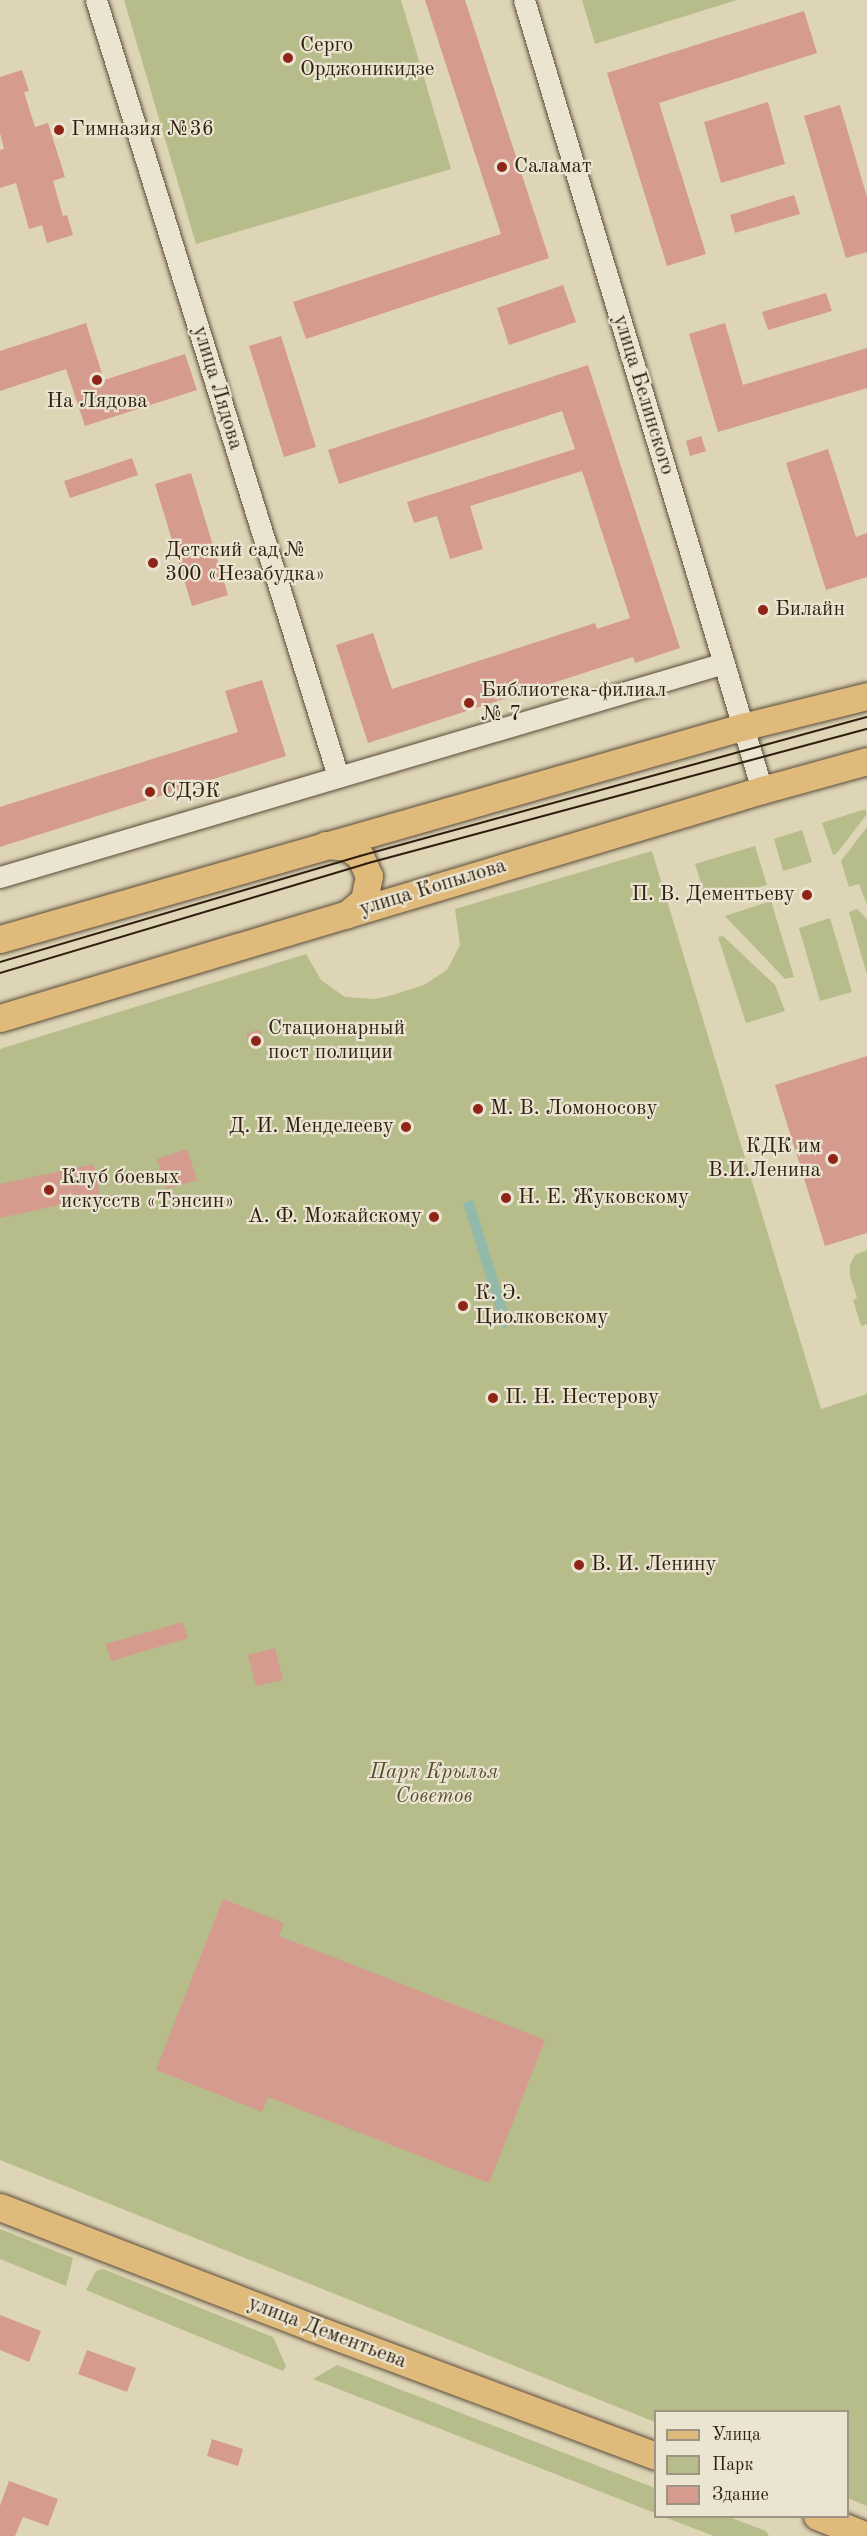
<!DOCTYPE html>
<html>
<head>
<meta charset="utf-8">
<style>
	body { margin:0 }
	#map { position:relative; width:867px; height:2536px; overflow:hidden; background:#ded5b6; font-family:"Old Standard TT",serif }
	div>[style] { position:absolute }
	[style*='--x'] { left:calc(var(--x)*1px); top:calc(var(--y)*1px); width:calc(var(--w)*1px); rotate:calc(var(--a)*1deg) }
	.green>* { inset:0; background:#b6bc8a }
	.water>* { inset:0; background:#93b9ab }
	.building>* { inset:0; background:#d59b8e }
	.roads { filter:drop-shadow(0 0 2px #5b4b39) drop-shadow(0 0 2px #5b4b39) }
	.minor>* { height:21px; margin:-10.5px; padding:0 10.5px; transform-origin:10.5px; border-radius:10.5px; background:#eae4d0 }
	.major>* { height:27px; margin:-13.5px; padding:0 13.5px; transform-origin:13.5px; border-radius:13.5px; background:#dfba7b }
	.tram>* { height:1.5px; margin:-0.75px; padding:0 0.75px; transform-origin:0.75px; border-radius:0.75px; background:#2f1d0f }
	.dots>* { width:16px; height:16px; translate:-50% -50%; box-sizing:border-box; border:3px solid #eae4d0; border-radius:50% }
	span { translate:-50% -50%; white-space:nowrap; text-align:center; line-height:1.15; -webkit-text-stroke:4.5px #eae4d0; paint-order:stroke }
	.poi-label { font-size:21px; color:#2f1d0f }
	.left { translate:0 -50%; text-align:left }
	.right { translate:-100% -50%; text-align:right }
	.street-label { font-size:21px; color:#2f1d0f }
	.park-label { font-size:21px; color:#584d34; font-style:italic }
	.legend { position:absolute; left:654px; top:2410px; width:195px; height:108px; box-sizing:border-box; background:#eae4d0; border:2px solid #9f9483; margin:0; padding:8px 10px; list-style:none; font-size:18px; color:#2f1d0f }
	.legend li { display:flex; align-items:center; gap:12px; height:30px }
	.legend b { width:30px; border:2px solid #9f9483 }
</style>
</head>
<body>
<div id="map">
	<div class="green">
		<div style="clip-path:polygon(124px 0,401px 0,451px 169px,196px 244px)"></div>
		<div style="clip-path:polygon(582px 0,737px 0,595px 44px)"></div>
		<div style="clip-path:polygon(865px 809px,867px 814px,837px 853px,833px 855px,822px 823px)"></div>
		<div style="clip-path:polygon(867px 827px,867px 905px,859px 884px,849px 887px,841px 861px)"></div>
		<div style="clip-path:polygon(802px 830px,812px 862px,783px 871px,774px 839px)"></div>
		<div style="clip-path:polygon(755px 846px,767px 885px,707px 902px,695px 864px)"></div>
		<div style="clip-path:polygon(652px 851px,821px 1409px,867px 1394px,867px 2506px,848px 2498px,848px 2412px,656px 2412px,655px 2422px,0 2160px,0 1049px,306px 954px,321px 980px,345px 997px,375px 999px,389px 996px,424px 985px,447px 970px,460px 945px,455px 909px)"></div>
		<div style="clip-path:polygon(771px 901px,794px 977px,785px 979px,725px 916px)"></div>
		<div style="clip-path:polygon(857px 909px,867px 919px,867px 975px,849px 912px)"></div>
		<div style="clip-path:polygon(830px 918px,852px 992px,820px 1001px,799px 928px)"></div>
		<div style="clip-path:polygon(723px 936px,775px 985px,785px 1011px,746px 1023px,718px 937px)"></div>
		<div style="clip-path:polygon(867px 1250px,867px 1324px,861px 1326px,853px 1300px,857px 1298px,850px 1276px,850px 1265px,855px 1255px)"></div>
		<div style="clip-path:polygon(0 2229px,73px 2258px,66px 2286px,0 2259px)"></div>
		<div style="clip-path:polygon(103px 2269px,273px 2337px,286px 2366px,283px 2371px,86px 2290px,96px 2271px)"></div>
		<div style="clip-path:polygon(337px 2365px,655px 2488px,655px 2513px,313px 2379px)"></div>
		<div style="clip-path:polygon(664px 2517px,729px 2517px,766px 2531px,769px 2536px,714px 2536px)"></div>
	</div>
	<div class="water">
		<div style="clip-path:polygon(473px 1200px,512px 1325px,502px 1328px,463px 1203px)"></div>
	</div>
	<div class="building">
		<div style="clip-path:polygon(425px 0,465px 0,549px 258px,306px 339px,293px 302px,501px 234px)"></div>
		<div style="clip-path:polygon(804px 11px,817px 53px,659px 103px,706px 254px,667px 266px,607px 73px)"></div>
		<div style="clip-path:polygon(22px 70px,29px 91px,24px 92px,35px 127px,48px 123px,65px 177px,53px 181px,63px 216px,67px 215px,73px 235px,47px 243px,42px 225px,29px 229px,16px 183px,0 188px,0 150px,4px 149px,0 133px,0 77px)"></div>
		<div style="clip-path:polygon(768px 102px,785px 164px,721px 183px,704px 122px)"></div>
		<div style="clip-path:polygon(840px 105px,867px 197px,867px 252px,846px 258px,804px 116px)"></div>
		<div style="clip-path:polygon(794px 195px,800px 214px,735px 233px,730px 215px)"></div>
		<div style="clip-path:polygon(563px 285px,576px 322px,509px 345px,497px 308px)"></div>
		<div style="clip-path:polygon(826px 293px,832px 311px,768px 330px,762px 312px)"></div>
		<div style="clip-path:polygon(86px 323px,104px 380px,185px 354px,197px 390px,85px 426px,66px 369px,0 391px,0 351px)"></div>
		<div style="clip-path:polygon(725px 323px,743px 385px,867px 348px,867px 388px,718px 432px,689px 334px)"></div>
		<div style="clip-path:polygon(281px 336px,316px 447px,284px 457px,249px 346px)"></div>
		<div style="clip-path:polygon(588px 365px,680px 648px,635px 663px,633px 657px,368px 743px,336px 645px,373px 633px,392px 689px,595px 623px,597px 629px,630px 618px,582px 471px,470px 506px,483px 549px,450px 559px,437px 516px,414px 523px,407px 502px,575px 449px,562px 411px,339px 484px,328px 450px)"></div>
		<div style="clip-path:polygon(701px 436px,706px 451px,690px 456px,686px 441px)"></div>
		<div style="clip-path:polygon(828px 449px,856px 537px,867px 533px,867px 577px,826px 590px,786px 463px)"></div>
		<div style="clip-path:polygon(132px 458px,138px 475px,70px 498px,64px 481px)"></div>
		<div style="clip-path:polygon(191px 473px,228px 595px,192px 606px,155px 484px)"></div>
		<div style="clip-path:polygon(262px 680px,286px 756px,0 847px,0 807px,238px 732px,225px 691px)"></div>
		<div style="clip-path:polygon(260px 1029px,265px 1044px,250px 1048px,246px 1034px)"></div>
		<div style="clip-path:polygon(867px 1056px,867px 1233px,825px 1246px,775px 1085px)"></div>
		<div style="clip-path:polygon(187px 1149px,197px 1180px,167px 1189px,157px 1159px)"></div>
		<div style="clip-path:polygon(94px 1164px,100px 1196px,0 1218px,0 1184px)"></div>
		<div style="clip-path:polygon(183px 1622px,188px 1638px,111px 1661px,106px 1644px)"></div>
		<div style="clip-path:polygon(275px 1648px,283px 1680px,256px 1686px,248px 1655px)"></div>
		<div style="clip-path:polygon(223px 1899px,284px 1923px,279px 1936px,545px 2040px,489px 2183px,268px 2097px,262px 2112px,156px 2070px)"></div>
		<div style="clip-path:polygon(0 2315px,41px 2331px,29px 2362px,0 2350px)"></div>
		<div style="clip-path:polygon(87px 2350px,136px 2368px,127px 2392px,78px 2374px)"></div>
		<div style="clip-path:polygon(212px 2439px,243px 2449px,238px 2466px,207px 2456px)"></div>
		<div style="clip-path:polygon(9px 2481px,58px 2499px,48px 2526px,23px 2517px,15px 2536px,0 2536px,0 2506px)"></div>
	</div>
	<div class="roads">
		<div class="minor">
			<div style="--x:96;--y:0;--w:813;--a:72.68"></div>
			<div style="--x:524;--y:0;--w:825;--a:73.23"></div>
			<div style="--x:0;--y:877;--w:755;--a:-16.47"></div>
		</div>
		<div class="major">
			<div style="--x:325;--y:845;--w:22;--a:5"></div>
			<div style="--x:347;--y:847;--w:16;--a:35"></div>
			<div style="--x:360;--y:856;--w:22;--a:66"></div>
			<div style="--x:369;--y:876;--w:25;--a:102"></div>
			<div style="--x:364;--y:900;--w:23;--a:140"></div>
			<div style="--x:0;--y:939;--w:772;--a:-15.95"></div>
			<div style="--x:742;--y:727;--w:129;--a:-13.9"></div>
			<div style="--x:0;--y:1018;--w:795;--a:-16.66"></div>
			<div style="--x:762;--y:790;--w:109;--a:-15.4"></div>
			<div style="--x:0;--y:2207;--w:333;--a:21.1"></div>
			<div style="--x:311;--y:2327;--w:368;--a:20.5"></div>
			<div style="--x:817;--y:2516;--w:54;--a:21.8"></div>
		</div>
	</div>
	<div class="tram">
		<div style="--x:0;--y:962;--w:375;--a:-16.4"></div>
		<div style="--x:360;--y:856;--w:526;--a:-15.33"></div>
		<div style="--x:0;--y:973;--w:381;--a:-16.6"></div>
		<div style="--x:365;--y:864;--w:520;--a:-15.05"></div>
	</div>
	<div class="dots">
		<div style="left:288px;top:58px;background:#8f2418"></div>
		<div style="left:59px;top:130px;background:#8f2418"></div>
		<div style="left:502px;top:167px;background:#8f2418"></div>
		<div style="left:97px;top:380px;background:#8f2418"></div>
		<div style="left:153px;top:563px;background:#8f2418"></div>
		<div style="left:763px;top:610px;background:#8f2418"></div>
		<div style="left:469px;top:703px;background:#8f2418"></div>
		<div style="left:150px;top:792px;background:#8f2418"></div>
		<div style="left:807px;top:895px;background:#8f2418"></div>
		<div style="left:256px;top:1041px;background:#8f2418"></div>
		<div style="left:478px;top:1109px;background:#8f2418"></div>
		<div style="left:406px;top:1127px;background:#8f2418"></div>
		<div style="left:833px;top:1159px;background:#8f2418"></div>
		<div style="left:49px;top:1190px;background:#8f2418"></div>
		<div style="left:506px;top:1198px;background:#8f2418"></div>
		<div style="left:434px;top:1217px;background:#8f2418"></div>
		<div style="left:463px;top:1306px;background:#8f2418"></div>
		<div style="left:493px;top:1398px;background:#8f2418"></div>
		<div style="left:579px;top:1565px;background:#8f2418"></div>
	</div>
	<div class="poi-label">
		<span class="left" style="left:300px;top:58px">Серго<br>Орджоникидзе</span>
		<span class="left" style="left:71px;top:130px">Гимназия №36</span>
		<span class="left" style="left:514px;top:167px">Саламат</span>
		<span style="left:97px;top:402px">На Лядова</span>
		<span class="left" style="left:165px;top:563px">Детский сад №<br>300 «Незабудка»</span>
		<span class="left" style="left:775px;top:610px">Билайн</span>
		<span class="left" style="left:481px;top:703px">Библиотека-филиал<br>№ 7</span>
		<span class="left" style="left:162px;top:792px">СДЭК</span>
		<span class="right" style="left:795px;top:895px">П. В. Дементьеву</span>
		<span class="left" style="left:268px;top:1041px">Стационарный<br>пост полиции</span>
		<span class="left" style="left:490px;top:1109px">М. В. Ломоносову</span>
		<span class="right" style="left:394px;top:1127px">Д. И. Менделееву</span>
		<span class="right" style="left:821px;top:1159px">КДК им<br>В.И.Ленина</span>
		<span class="left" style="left:61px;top:1190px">Клуб боевых<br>искусств «Тэнсин»</span>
		<span class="left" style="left:518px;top:1198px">Н. Е. Жуковскому</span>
		<span class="right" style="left:422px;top:1217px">А. Ф. Можайскому</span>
		<span class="left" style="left:475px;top:1306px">К. Э.<br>Циолковскому</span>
		<span class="left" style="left:505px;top:1398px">П. Н. Нестерову</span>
		<span class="left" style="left:591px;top:1565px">В. И. Ленину</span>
	</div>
	<div class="street-label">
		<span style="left:217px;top:388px;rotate:73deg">улица Лядова</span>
		<span style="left:643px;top:395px;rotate:73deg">улица Белинского</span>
		<span style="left:433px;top:888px;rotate:-17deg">улица Копылова</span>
		<span style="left:327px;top:2333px;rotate:21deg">улица Дементьева</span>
	</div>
	<div class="park-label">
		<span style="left:434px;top:1785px">Парк Крылья<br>Советов</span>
	</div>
	<ul class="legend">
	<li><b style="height:8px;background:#dfba7b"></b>Улица</li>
	<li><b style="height:16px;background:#b6bc8a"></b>Парк</li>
	<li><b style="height:16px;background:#d59b8e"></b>Здание</li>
	</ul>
</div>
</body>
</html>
